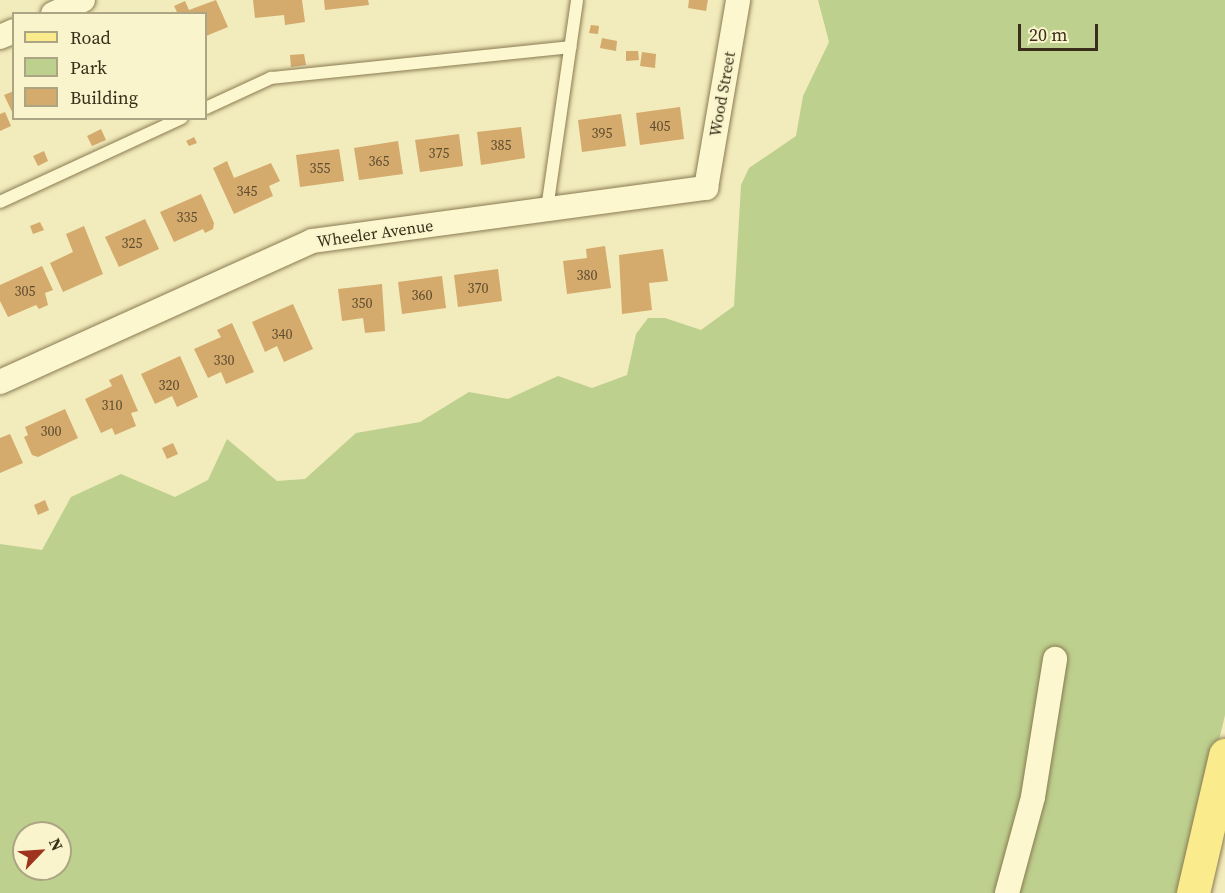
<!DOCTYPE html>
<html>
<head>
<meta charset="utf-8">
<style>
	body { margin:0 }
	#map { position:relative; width:1225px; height:893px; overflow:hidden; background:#f2ebbb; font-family:"Source Serif 4",serif }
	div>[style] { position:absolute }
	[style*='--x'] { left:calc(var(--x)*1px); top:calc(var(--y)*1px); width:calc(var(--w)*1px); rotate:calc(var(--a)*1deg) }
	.green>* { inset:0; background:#bdd08e }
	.building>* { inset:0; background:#d4aa6d }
	.roads { filter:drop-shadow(0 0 2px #8a7b53) drop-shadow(0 0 2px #8a7b53) }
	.lane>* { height:12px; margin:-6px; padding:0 6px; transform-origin:6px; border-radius:6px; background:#fcf7ce }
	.street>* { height:24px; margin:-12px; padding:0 12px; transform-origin:12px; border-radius:12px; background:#fcf7ce }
	.primary>* { height:33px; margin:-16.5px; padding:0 16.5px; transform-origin:16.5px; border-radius:16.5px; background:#faec8d }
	span { translate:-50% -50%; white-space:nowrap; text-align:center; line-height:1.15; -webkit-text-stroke:4.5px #f9f4cb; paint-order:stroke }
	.number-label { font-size:14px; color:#5f4d2f }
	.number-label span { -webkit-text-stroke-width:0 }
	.street-label { font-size:16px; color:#382e1a }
	.legend { position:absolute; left:12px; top:12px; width:195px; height:108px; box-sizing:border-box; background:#f9f4cb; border:2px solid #aca584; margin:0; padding:8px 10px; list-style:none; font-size:18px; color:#382e1a }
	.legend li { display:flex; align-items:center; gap:12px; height:30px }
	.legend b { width:30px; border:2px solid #aca584 }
	.north { position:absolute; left:12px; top:821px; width:60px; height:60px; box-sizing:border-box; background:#f9f4cb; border:2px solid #aca584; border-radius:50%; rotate:65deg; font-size:16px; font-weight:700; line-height:24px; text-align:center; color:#382e1a }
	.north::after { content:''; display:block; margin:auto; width:21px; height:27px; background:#9f341e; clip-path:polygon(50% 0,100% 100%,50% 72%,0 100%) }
	.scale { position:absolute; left:1018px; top:24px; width:80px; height:27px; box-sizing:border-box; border:3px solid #382e1a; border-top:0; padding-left:8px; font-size:18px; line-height:21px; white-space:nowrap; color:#382e1a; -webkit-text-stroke:4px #f9f4cb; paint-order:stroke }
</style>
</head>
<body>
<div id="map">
	<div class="green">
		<div style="clip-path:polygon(evenodd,818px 0,1225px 0,1225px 715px,1183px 893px,0 893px,0 544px,42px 550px,71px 497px,121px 474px,175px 497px,208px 480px,227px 439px,277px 481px,305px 479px,356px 433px,420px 422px,469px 392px,508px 399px,558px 376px,592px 388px,627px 375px,636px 334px,648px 318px,665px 318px,701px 330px,734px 306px,741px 185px,749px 168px,796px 136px,803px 96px,829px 42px,818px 0,24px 833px,60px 833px,60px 869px,24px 869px,24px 833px)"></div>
	</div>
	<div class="building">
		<div style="clip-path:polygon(216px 0,228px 27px,206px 36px,206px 14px,172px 14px,177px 12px,174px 6px,185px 1px,189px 10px)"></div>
		<div style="clip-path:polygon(253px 0,302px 0,305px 22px,285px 25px,284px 15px,255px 18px)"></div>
		<div style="clip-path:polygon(324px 0,368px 0,369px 5px,325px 10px)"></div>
		<div style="clip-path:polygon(689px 0,708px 0,706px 11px,688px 8px)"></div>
		<div style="clip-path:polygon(591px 25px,599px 26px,598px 34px,589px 33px)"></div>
		<div style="clip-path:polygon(602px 38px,617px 41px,616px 51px,600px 48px)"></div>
		<div style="clip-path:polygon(626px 51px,638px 51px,639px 60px,626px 61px)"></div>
		<div style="clip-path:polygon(642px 52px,656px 54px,655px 68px,640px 66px)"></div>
		<div style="clip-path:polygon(304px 54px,306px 65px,291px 67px,290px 55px)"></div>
		<div style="clip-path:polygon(14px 91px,14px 116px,4px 95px)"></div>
		<div style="clip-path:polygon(680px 107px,684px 139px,640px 145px,636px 113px)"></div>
		<div style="clip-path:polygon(5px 112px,11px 126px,0 131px,0 114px)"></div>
		<div style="clip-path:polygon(621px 114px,626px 146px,582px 152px,578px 120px)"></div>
		<div style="clip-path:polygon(521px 127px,525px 158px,481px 165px,477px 132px)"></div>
		<div style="clip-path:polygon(101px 129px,106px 140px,92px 146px,87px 136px)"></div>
		<div style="clip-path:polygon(459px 134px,463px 166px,420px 172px,415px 140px)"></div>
		<div style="clip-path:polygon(194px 137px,197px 143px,189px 146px,186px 141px)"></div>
		<div style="clip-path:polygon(398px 141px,403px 174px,359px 180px,354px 148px)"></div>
		<div style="clip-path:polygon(339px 149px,344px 181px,300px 187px,296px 155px)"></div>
		<div style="clip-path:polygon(44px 151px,48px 161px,38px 166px,33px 156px)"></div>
		<div style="clip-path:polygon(227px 161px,234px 178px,271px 163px,280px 181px,269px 186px,273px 196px,234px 214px,213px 168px)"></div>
		<div style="clip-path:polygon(201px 194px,214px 223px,213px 229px,205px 233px,203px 229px,174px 242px,160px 212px)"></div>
		<div style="clip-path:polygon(145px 219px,159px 249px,119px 267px,105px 237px)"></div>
		<div style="clip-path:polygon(40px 222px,44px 230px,33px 234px,30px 226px)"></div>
		<div style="clip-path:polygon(84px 226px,103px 274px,63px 292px,50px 263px,73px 252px,66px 234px)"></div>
		<div style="clip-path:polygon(605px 246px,611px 288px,567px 294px,563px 261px,587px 258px,586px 249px)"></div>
		<div style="clip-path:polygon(663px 249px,668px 281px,649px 283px,652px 310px,622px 314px,619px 255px)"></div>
		<div style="clip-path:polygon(42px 266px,53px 290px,45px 293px,48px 305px,39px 309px,36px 305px,8px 317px,0 301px,0 285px)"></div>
		<div style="clip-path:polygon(498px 269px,502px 301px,458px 307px,454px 275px)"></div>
		<div style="clip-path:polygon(442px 276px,446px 308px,402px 314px,398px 282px)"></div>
		<div style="clip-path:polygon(382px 284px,385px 331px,365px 333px,363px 318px,342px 321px,338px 289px)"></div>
		<div style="clip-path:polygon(293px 304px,313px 349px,284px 362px,277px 346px,265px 352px,252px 322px)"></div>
		<div style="clip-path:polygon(232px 323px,254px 372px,226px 384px,221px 372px,208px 378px,194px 349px,221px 337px,217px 330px)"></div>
		<div style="clip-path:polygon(180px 356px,198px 397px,177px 407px,172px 396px,155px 404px,141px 374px)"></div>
		<div style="clip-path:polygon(122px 374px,138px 411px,131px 413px,136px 426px,115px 435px,112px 428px,101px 433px,85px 399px,112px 386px,109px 380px)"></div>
		<div style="clip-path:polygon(65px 409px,78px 438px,38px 457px,32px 455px,24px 437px,28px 435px,25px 427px)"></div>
		<div style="clip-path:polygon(10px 434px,23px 463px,0 473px,0 438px)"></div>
		<div style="clip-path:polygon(173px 443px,178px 454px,167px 459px,162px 448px)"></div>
		<div style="clip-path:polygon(45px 500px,49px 510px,38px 515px,34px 505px)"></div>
	</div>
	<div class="roads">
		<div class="lane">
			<div style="--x:206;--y:108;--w:72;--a:-24.8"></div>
			<div style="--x:271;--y:78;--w:301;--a:-5.9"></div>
			<div style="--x:0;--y:202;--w:200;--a:-24.8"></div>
			<div style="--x:547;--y:209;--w:211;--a:-81.8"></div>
		</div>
		<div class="street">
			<div style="--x:53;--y:14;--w:33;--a:-25"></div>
			<div style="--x:0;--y:37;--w:15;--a:-23"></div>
			<div style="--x:0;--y:382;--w:342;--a:-24.3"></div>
			<div style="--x:312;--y:241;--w:398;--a:-7.7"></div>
			<div style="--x:706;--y:188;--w:191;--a:-80.3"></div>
			<div style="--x:1007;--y:893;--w:99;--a:-74.8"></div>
			<div style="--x:1033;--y:797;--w:140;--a:-80.9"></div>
		</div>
		<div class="primary">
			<div style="--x:1193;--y:893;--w:142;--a:-76.9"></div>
		</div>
	</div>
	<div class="number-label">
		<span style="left:660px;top:126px">405</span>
		<span style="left:602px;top:133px">395</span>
		<span style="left:501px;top:145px">385</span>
		<span style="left:439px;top:153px">375</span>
		<span style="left:379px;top:161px">365</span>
		<span style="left:320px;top:168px">355</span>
		<span style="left:247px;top:191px">345</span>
		<span style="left:187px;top:217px">335</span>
		<span style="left:132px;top:243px">325</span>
		<span style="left:587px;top:275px">380</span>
		<span style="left:478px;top:288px">370</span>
		<span style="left:25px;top:291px">305</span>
		<span style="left:422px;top:295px">360</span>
		<span style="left:362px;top:303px">350</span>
		<span style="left:282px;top:334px">340</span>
		<span style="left:224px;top:360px">330</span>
		<span style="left:169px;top:385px">320</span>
		<span style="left:112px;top:405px">310</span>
		<span style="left:51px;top:431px">300</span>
	</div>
	<div class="street-label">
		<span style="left:722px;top:94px;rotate:-80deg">Wood Street</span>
		<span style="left:375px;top:233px;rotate:-8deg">Wheeler Avenue</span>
	</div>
	<ul class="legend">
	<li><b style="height:8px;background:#faec8d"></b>Road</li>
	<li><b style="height:16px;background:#bdd08e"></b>Park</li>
	<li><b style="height:16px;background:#d4aa6d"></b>Building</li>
	</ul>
	<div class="north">N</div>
	<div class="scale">20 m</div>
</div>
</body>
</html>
